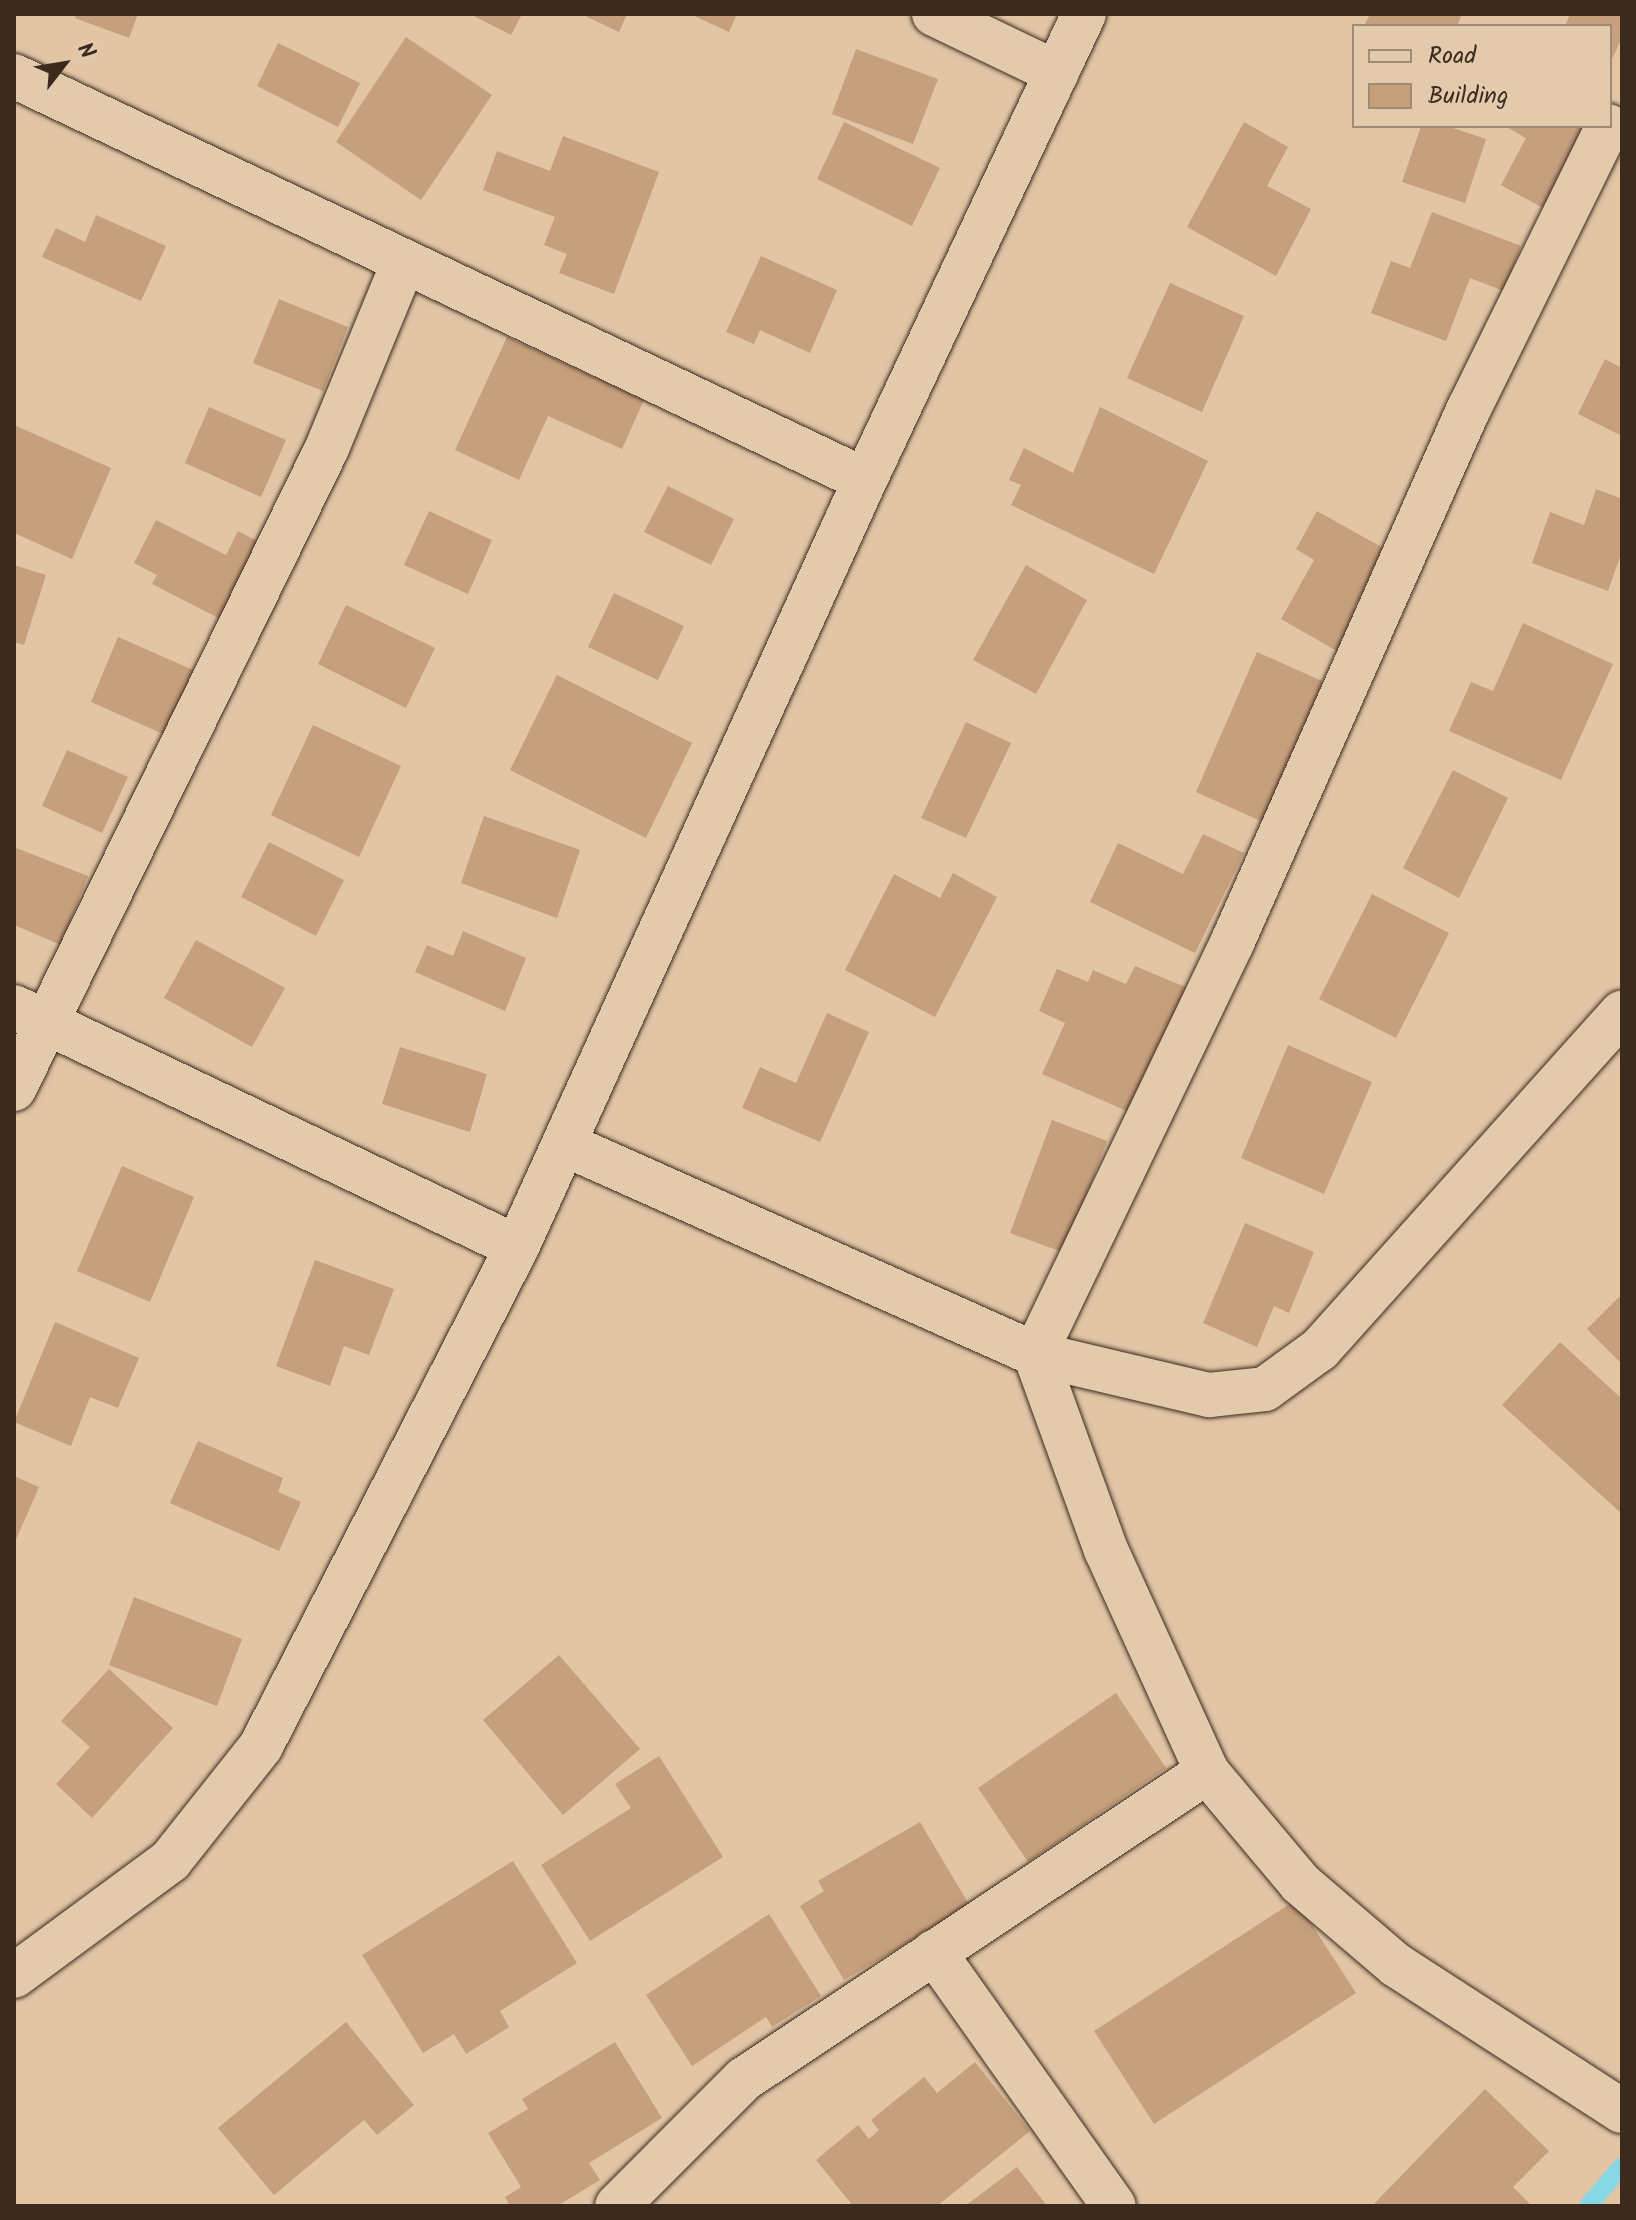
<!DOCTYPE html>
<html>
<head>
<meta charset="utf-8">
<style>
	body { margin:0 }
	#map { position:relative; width:1636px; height:2220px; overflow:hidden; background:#e2c5a5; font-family:Kalam,sans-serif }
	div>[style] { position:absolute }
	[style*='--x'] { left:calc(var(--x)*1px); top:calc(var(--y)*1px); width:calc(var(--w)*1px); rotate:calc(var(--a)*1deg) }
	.stream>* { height:18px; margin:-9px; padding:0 9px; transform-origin:9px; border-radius:9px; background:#88d7e4 }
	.building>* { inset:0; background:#c69f7d }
	.roads { filter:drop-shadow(0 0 2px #3b2a1e) drop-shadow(0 0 2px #3b2a1e) }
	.street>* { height:44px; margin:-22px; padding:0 22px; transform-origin:22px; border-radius:22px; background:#e4caac }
	.secondary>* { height:44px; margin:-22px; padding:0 22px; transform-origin:22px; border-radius:22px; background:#e4caac }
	span { translate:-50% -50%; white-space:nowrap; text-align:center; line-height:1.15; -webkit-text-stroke:7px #e4caac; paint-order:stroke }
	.frame { position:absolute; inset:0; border:16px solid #3b2a1e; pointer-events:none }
	.legend { position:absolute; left:1352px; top:24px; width:260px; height:104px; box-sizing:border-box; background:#e4caac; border:2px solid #a08a73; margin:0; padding:10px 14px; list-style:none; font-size:24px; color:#3b2a1e }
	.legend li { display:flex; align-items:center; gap:16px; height:40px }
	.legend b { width:40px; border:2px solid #a08a73 }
	.north { position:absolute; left:24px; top:24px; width:80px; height:80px; -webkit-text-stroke:6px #e4caac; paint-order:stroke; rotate:59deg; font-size:22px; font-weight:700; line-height:32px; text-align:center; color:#3b2a1e }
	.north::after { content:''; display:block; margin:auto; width:28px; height:36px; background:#3b2a1e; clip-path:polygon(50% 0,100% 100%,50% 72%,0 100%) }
</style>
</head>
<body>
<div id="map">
	<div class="stream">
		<div style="--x:1588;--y:2206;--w:52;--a:-49.6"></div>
	</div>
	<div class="building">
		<div style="clip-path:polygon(76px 14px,138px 14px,129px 38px,75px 18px)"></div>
		<div style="clip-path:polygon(470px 14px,522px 14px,511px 35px)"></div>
		<div style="clip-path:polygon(581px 14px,627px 14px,619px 32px)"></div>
		<div style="clip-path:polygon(690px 14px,737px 14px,729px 32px)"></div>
		<div style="clip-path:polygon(1370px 14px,1456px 14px,1461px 17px,1457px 26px,1364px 26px)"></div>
		<div style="clip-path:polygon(1570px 14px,1622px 14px,1622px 38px,1610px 63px,1610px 26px,1565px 26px)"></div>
		<div style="clip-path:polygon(406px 37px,492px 95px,421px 200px,336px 142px)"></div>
		<div style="clip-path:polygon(278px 43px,360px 83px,338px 127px,257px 86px)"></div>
		<div style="clip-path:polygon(856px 49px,938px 79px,913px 144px,832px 114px)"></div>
		<div style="clip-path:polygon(844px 122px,940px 168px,912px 226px,817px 179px)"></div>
		<div style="clip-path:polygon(1244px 122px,1288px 147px,1267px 186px,1311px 209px,1276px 276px,1187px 227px)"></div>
		<div style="clip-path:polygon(1421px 126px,1447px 126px,1486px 139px,1465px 203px,1402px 182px)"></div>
		<div style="clip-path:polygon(1505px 126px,1587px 126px,1543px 208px,1501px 185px,1526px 138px)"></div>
		<div style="clip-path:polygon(563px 136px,659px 172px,614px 294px,559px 273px,567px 254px,544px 245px,555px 217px,483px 190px,497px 151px,550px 171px)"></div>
		<div style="clip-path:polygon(1432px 212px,1521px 246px,1504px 291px,1470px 278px,1446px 341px,1371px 313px,1391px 261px,1410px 268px)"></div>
		<div style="clip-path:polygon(96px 215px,166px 246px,141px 301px,42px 257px,56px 228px,85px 242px)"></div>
		<div style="clip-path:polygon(761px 256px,837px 290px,810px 353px,760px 330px,754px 344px,726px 332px)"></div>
		<div style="clip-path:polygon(1170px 283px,1244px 316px,1202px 412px,1127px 378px)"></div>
		<div style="clip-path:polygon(279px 299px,348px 327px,323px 391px,253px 363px)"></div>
		<div style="clip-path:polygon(507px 337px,644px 400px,622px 449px,548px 416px,519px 480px,455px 450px)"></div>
		<div style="clip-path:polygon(1605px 359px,1622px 368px,1622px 436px,1578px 414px)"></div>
		<div style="clip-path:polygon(209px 407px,286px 440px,261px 497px,185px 463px)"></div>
		<div style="clip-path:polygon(1100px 407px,1208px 461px,1154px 574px,1011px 505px,1021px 485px,1009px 480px,1024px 448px,1073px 473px)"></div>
		<div style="clip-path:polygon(14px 425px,111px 468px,72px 559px,14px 533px)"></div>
		<div style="clip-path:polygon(668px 486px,734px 519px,711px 565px,644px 532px)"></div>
		<div style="clip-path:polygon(1596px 489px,1622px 499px,1622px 551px,1608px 591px,1532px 563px,1550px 512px,1584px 525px)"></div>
		<div style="clip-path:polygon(429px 511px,492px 540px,468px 594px,404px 565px)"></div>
		<div style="clip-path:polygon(1317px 511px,1401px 558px,1367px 586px,1354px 608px,1374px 619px,1351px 659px,1281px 619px,1314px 560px,1296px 549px)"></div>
		<div style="clip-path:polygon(156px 520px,226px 555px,238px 531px,274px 550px,236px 627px,152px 584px,157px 575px,134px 563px)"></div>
		<div style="clip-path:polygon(14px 565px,46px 575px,24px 645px,14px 642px)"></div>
		<div style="clip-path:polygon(1026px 565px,1087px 600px,1036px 694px,973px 660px)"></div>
		<div style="clip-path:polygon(614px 593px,684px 626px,658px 680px,588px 647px)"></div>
		<div style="clip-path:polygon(346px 605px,435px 648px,406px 708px,318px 664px)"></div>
		<div style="clip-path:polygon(1523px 623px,1613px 664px,1561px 780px,1449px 731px,1471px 682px,1493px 691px)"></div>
		<div style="clip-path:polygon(118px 637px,207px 676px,179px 741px,91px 702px)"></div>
		<div style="clip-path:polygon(1257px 652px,1340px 689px,1279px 829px,1196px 792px)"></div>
		<div style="clip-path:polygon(557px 675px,692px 743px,646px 838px,510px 770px)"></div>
		<div style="clip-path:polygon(966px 722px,1011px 743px,966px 838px,921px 818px)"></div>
		<div style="clip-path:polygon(313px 725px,401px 766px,359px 857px,271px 815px)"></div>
		<div style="clip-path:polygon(67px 750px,128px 777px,102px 833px,42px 806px)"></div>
		<div style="clip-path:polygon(1453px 770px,1508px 798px,1459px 898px,1403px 868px)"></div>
		<div style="clip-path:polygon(484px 816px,580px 850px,557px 918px,461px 883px)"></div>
		<div style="clip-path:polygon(1203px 834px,1244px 853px,1195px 953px,1090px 902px,1118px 843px,1183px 874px)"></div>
		<div style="clip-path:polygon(269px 842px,344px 880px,316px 936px,241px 897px)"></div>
		<div style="clip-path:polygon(16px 848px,88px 876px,61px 945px,14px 925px)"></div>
		<div style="clip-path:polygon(953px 873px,997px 897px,935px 1017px,845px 970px,894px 874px,940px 898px)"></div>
		<div style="clip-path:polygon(1372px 894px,1449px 933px,1396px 1038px,1319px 999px)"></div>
		<div style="clip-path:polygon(463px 931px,526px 958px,505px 1011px,415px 972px,427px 945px,453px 956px)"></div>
		<div style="clip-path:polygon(196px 940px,285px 988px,252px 1047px,164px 998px)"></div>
		<div style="clip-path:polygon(1135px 966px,1190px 989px,1136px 1115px,1042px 1074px,1065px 1023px,1039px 1011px,1057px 969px,1088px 982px,1093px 970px,1126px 984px)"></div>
		<div style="clip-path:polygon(827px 1013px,869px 1032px,820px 1142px,742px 1108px,760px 1067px,796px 1083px)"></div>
		<div style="clip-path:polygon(1288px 1045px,1372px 1082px,1324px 1194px,1241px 1158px)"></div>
		<div style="clip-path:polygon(400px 1047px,487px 1074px,470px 1132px,382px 1104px)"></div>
		<div style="clip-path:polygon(1052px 1120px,1107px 1141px,1065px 1253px,1010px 1233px)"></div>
		<div style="clip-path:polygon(122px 1166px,194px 1197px,150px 1302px,77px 1271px)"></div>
		<div style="clip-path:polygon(1245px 1223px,1314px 1252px,1289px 1313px,1274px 1306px,1257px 1347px,1203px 1323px)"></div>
		<div style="clip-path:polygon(315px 1260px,394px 1289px,369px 1355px,344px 1346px,330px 1386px,276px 1366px)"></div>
		<div style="clip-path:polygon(1622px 1294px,1622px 1364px,1587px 1329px)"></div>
		<div style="clip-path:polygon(55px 1322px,139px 1358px,118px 1408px,90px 1397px,71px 1446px,14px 1422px)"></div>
		<div style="clip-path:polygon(1560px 1342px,1622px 1399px,1622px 1514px,1502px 1405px)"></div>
		<div style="clip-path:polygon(198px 1441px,283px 1478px,278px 1492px,301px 1502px,279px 1551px,170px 1503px)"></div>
		<div style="clip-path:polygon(14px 1476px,39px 1487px,14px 1544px)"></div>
		<div style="clip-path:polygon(134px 1597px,242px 1639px,217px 1706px,109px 1665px)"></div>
		<div style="clip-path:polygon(559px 1655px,640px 1749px,563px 1815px,483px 1720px)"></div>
		<div style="clip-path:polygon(109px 1669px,173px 1728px,92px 1818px,56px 1784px,90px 1747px,61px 1721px)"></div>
		<div style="clip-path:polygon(1116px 1693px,1166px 1768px,1028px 1862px,978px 1788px)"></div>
		<div style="clip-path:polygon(659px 1756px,723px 1857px,590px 1941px,541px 1865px,631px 1808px,615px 1784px)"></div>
		<div style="clip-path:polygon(920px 1822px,970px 1906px,844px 1980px,800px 1906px,824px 1891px,818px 1881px)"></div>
		<div style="clip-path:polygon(513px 1861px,577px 1963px,500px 2011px,509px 2027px,466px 2054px,454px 2034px,423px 2053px,362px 1955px)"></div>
		<div style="clip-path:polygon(1296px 1900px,1356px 1993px,1154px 2124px,1094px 2031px)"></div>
		<div style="clip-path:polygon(769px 1914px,821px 1996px,772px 2027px,766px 2017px,692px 2066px,646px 1995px)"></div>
		<div style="clip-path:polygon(346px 2022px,414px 2105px,377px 2135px,364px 2120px,274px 2195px,218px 2128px)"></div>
		<div style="clip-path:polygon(615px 2042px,662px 2118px,589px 2163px,600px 2180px,557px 2206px,510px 2206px,505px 2197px,521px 2187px,488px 2133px,528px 2109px,522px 2099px)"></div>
		<div style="clip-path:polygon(975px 2062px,1030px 2131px,937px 2206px,853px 2206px,816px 2160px,858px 2125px,869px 2139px,879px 2130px,871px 2120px,924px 2077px,937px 2093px)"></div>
		<div style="clip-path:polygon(1485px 2089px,1549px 2151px,1513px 2187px,1530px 2204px,1372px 2206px)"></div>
		<div style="clip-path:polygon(1017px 2167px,1047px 2206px,965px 2206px)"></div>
	</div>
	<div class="roads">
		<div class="street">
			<div style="--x:934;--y:14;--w:136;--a:25.6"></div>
			<div style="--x:14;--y:76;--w:942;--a:25.4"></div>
			<div style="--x:1608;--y:126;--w:314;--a:116.2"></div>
			<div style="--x:1469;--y:408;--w:585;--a:113.89"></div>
			<div style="--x:1232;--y:943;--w:456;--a:115.6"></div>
			<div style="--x:1035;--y:1354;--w:208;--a:70.1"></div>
			<div style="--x:1106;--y:1550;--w:244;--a:65.5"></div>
			<div style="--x:1207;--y:1772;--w:145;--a:50"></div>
			<div style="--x:1300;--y:1883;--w:126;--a:40.5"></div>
			<div style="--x:1396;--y:1965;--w:269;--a:32.9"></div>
			<div style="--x:14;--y:1007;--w:557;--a:25.51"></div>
			<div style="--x:14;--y:1089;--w:713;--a:-63.97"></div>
			<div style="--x:327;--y:448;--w:199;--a:-67.6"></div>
			<div style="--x:564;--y:1144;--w:516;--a:24.03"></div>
			<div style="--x:1035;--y:1354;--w:179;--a:13.3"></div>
			<div style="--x:1209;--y:1395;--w:56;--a:-6.1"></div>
			<div style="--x:1265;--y:1389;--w:68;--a:-36"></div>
			<div style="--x:1320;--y:1349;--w:452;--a:-48.1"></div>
			<div style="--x:934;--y:1952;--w:311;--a:54.7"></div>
			<div style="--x:617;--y:2206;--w:180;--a:-45"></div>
			<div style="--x:744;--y:2079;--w:556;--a:-33.55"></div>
		</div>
		<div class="secondary">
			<div style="--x:14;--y:1976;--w:194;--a:-36.4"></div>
			<div style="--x:170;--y:1861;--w:147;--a:-51.6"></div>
			<div style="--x:261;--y:1746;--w:561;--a:-62.84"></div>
			<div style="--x:517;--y:1247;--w:842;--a:-65.6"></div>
			<div style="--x:865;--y:480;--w:515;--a:-64.83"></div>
		</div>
	</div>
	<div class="frame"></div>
	<ul class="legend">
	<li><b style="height:10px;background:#e4caac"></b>Road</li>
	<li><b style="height:22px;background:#c69f7d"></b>Building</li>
	</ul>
	<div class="north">N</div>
</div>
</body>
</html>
